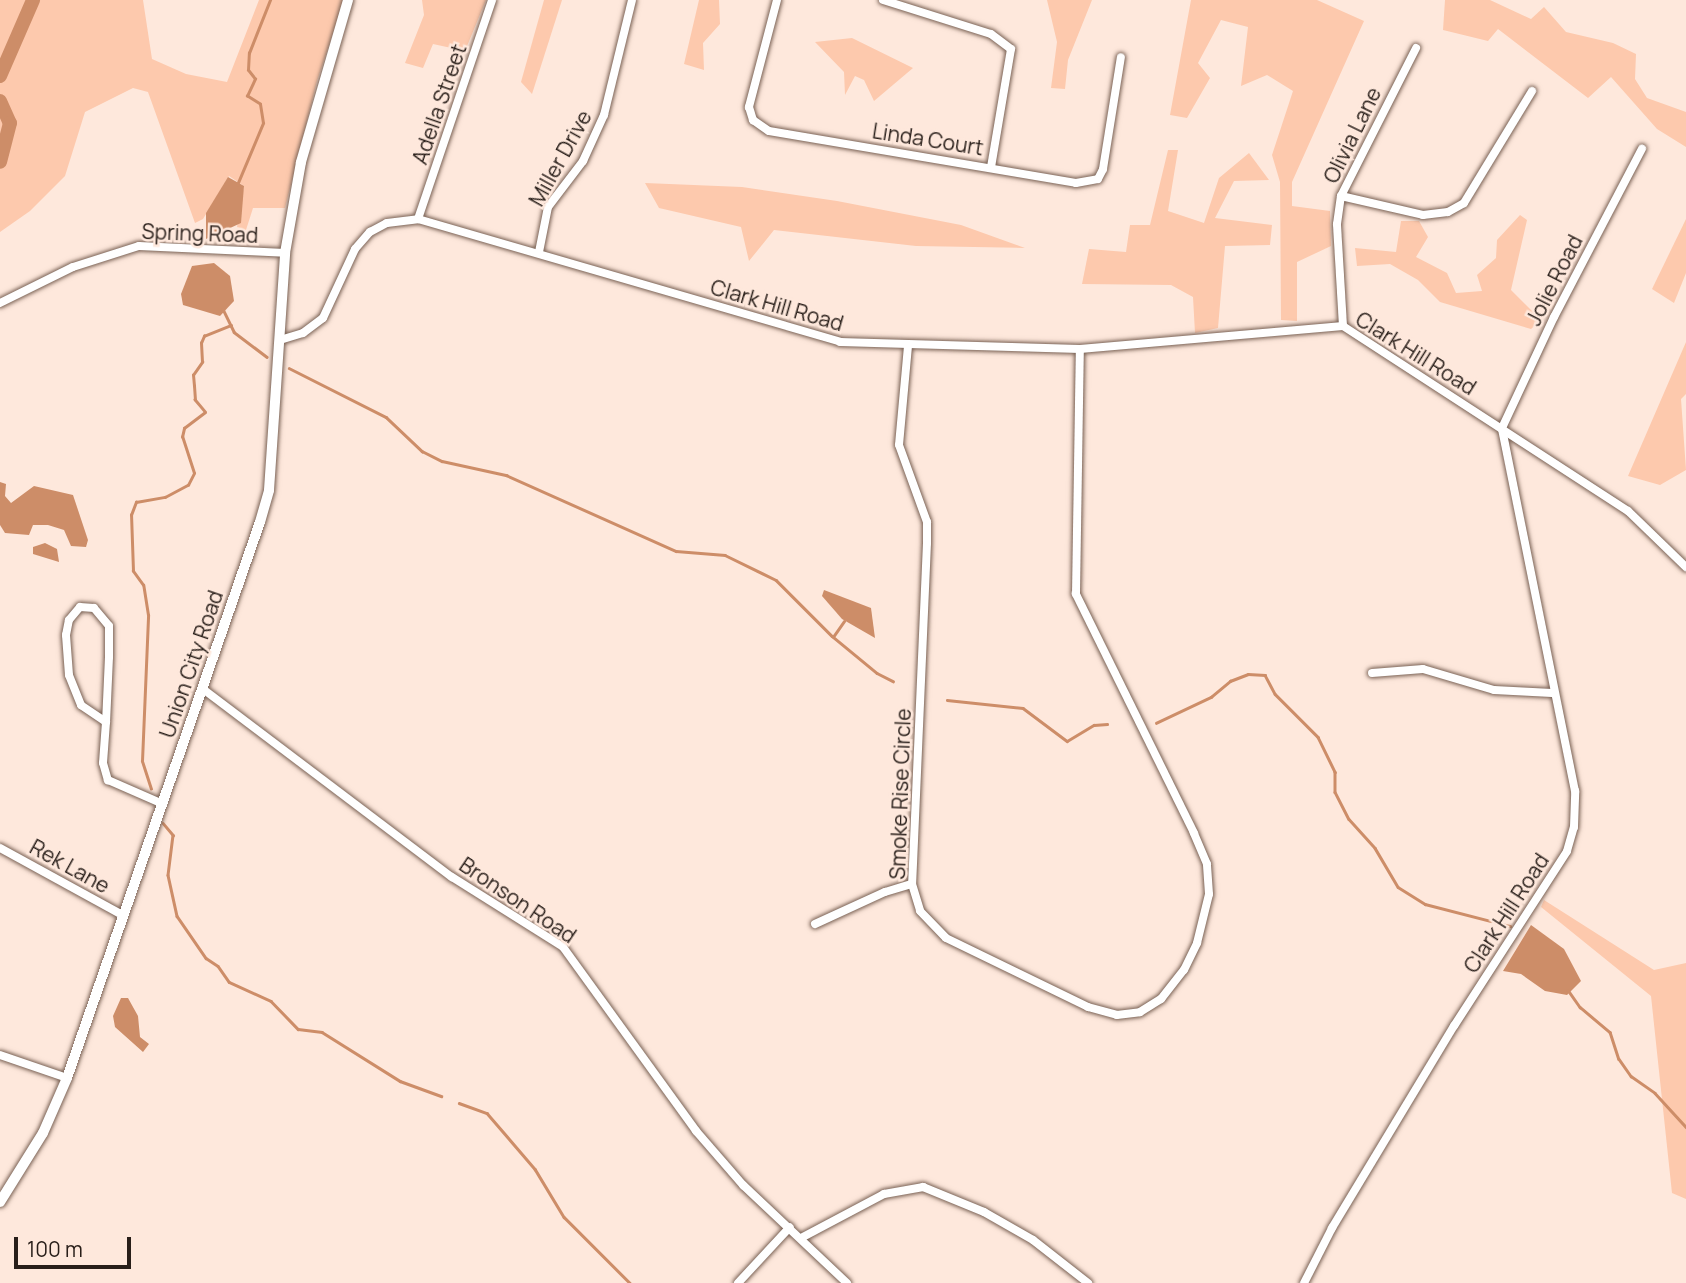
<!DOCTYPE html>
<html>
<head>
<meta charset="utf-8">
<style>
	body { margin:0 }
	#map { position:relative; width:1686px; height:1283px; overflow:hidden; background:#fee8dc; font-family:Manrope,sans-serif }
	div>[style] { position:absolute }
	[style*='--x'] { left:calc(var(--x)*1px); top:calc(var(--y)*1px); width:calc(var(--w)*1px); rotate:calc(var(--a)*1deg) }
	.green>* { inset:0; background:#fdc9ad }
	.water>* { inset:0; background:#cd8d68 }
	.stream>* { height:2.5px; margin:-1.25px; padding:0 1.25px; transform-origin:1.25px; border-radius:1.25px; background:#cd8d68 }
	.river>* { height:14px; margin:-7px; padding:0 7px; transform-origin:7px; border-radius:7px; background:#cd8d68 }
	.roads { filter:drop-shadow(0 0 2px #796154) drop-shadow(0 0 2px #796154) }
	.minor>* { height:8px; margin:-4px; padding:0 4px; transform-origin:4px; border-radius:4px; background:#fff }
	.major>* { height:10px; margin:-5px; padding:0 5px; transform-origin:5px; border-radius:5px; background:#fff }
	span { translate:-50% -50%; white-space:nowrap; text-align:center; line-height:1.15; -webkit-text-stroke:5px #fee8dc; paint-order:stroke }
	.street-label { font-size:21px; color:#281e19 }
	.scale { position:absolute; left:14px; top:1237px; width:117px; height:32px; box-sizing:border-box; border:4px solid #281e19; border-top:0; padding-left:9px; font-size:21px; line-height:24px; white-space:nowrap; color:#281e19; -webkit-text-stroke:5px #fee8dc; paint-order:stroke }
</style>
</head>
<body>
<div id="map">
	<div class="green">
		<div style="clip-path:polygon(0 0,143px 0,152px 59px,186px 74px,227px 82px,259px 0,344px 0,317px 81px,285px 208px,253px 208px,246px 230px,237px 227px,244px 186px,229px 176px,203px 219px,195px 223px,148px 92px,133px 88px,85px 112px,65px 176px,30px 211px,0 232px)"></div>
		<div style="clip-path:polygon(422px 0,486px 0,465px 51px,433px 44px,423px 68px,405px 63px,424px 15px)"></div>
		<div style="clip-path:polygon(544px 0,562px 0,532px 94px,521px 82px)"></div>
		<div style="clip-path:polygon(699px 0,719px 0,720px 24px,703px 43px,704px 70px,684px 64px)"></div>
		<div style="clip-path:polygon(1047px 0,1092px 0,1068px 60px,1065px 89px,1051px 88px,1057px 42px)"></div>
		<div style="clip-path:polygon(1191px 0,1317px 0,1364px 21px,1292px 182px,1292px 206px,1330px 211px,1331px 246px,1297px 262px,1297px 321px,1281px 320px,1280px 182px,1272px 155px,1293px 91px,1267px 75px,1241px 86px,1248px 27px,1221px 20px,1198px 63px,1210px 78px,1187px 118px,1170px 115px)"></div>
		<div style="clip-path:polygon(1445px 0,1490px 0,1531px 19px,1544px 7px,1566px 32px,1613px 43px,1636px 54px,1635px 79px,1647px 98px,1686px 112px,1686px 147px,1657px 129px,1611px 77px,1588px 98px,1498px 29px,1488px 41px,1443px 30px)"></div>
		<div style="clip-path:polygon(852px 38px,913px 68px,874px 101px,864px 80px,855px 76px,845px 95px,844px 72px,815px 42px)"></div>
		<div style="clip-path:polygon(1168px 150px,1178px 150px,1168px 211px,1204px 223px,1219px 178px,1249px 153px,1269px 180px,1234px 181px,1215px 218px,1272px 225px,1270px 245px,1225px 246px,1218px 328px,1195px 333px,1193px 297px,1171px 285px,1082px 284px,1089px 249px,1126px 252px,1130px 225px,1150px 225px)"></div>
		<div style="clip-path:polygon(645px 183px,742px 187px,837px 201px,961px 225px,1025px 248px,916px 246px,774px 230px,749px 261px,741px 227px,659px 208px)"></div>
		<div style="clip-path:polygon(1520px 215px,1527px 220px,1511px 290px,1541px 320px,1531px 329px,1440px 302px,1418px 280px,1390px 264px,1357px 266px,1355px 248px,1396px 252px,1401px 221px,1419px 221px,1428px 237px,1416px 257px,1447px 273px,1456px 293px,1482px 291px,1477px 275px,1496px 258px,1497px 240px)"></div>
		<div style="clip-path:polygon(1686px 219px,1686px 273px,1674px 303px,1652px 289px)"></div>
		<div style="clip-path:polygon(1686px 342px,1686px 394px,1681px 399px,1686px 470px,1660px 485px,1628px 476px)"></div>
		<div style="clip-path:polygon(1544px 900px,1654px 970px,1686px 963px,1686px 1199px,1672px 1193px,1651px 996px,1541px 907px)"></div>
	</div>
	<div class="water">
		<div style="clip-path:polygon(228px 177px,244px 186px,241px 223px,206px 239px,206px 213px)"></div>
		<div style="clip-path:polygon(214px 263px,230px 276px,234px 301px,220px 316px,183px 305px,181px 294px,192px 266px)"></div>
		<div style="clip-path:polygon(0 482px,6px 484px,5px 496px,11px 503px,34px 486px,73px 495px,88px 540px,86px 547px,71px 546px,64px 530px,48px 525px,33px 525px,29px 535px,5px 533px,0 525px)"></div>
		<div style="clip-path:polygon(45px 543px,57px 549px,59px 562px,33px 554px,33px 547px)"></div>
		<div style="clip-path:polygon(824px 590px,871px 608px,875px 638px,842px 619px,822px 596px)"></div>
		<div style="clip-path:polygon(1531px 925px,1564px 949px,1581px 981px,1567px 995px,1545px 991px,1521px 974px,1503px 971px)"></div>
		<div style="clip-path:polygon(121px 998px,128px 998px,138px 1016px,140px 1037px,149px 1044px,143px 1052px,115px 1027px,113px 1016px)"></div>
	</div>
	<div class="stream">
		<div style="--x:237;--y:185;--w:67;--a:-67.2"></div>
		<div style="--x:263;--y:123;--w:19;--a:-99"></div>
		<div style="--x:260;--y:104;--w:15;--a:-148"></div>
		<div style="--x:247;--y:96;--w:19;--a:-65"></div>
		<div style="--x:255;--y:79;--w:11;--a:-128"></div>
		<div style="--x:248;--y:70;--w:17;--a:-87"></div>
		<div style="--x:249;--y:53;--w:57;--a:-68.4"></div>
		<div style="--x:223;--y:309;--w:25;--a:64"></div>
		<div style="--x:234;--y:332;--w:41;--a:37.1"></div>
		<div style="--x:289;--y:368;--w:109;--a:26.8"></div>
		<div style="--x:386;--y:417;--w:50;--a:43.4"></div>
		<div style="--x:422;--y:451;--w:22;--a:27"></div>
		<div style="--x:442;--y:461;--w:66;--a:12.3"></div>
		<div style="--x:506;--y:475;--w:186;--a:24.1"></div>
		<div style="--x:676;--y:551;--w:49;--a:4.7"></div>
		<div style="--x:725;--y:555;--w:57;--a:26.1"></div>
		<div style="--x:776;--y:580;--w:79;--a:45"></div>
		<div style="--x:832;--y:636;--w:58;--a:39.4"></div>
		<div style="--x:877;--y:673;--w:18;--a:27"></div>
		<div style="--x:833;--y:637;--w:19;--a:-55"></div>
		<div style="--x:947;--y:700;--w:76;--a:6"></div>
		<div style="--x:1023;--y:708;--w:55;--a:36.9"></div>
		<div style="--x:1067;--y:741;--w:31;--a:-31"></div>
		<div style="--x:1094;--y:725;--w:13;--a:-4"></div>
		<div style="--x:1156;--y:723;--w:61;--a:-25.3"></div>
		<div style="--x:1211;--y:697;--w:25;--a:-40"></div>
		<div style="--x:1230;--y:681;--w:19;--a:-21"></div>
		<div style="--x:1248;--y:674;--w:17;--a:3"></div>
		<div style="--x:1265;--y:675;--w:21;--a:62"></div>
		<div style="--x:1275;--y:694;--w:61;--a:45"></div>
		<div style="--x:1318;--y:737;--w:39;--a:64"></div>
		<div style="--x:1335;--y:772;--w:20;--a:90"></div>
		<div style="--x:1335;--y:792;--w:30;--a:63"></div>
		<div style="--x:1349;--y:819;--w:39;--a:48"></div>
		<div style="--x:1375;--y:848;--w:45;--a:59.5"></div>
		<div style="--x:1398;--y:887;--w:32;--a:32"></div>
		<div style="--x:1425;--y:904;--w:88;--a:14.5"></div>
		<div style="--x:151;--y:789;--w:29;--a:-108"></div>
		<div style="--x:142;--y:761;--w:146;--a:-87.6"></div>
		<div style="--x:148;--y:615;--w:30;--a:-99"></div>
		<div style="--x:143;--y:585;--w:17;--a:-126"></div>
		<div style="--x:133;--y:571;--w:56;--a:-92"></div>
		<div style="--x:131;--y:515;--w:14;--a:-69"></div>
		<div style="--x:136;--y:502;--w:29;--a:-10"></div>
		<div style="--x:165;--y:497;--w:26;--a:-28"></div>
		<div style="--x:188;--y:485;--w:13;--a:-63"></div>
		<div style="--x:194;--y:473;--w:38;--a:-108"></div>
		<div style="--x:182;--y:437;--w:9;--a:-77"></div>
		<div style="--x:184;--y:428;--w:26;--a:-37"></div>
		<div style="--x:205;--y:412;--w:16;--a:-130"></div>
		<div style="--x:195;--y:400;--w:14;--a:-94"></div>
		<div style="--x:194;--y:386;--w:11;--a:-95"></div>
		<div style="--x:193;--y:375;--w:16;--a:-55"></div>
		<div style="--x:202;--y:362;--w:19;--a:-93"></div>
		<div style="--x:201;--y:343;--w:8;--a:-67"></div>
		<div style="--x:204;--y:336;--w:29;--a:-22"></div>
		<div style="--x:163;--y:823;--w:16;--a:50"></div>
		<div style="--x:173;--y:835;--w:40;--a:97.1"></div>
		<div style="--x:168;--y:875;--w:42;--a:77.6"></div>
		<div style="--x:177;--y:916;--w:51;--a:55.4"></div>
		<div style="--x:206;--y:958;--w:14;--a:34"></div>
		<div style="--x:218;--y:966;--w:19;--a:55"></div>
		<div style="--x:229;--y:982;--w:46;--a:24.3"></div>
		<div style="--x:271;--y:1001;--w:39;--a:46"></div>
		<div style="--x:298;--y:1029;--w:24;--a:7"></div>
		<div style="--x:322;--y:1032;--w:92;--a:32.1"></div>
		<div style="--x:400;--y:1081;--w:44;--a:20.1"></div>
		<div style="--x:1568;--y:990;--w:21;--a:55"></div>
		<div style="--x:1580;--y:1007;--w:39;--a:40"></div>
		<div style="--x:1610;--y:1032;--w:28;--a:72"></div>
		<div style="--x:1619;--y:1059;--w:21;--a:55"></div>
		<div style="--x:1631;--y:1076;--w:29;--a:35"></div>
		<div style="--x:1655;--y:1093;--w:46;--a:47.6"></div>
		<div style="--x:459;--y:1103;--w:30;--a:20"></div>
		<div style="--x:487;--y:1113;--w:74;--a:49.4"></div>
		<div style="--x:535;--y:1169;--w:56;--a:58.9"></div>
		<div style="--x:564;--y:1217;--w:93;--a:45"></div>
	</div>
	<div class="river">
		<div style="--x:0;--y:76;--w:83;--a:-66.5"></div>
		<div style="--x:0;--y:101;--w:24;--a:66"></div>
		<div style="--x:10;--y:123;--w:40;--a:104.4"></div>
	</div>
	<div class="roads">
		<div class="minor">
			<div style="--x:777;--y:0;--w:111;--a:104.7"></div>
			<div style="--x:749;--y:107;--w:14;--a:73"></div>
			<div style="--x:753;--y:120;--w:19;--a:35"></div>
			<div style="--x:769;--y:131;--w:311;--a:9.6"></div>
			<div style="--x:1076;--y:183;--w:22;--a:-10"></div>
			<div style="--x:1098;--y:179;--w:11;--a:-63"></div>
			<div style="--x:1103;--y:169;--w:113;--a:-80.9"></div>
			<div style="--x:883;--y:0;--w:113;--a:17.5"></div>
			<div style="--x:991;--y:34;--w:25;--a:37"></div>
			<div style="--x:1011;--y:49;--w:120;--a:99.6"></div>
			<div style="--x:1341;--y:196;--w:84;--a:13"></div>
			<div style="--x:1423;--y:215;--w:25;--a:-7"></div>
			<div style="--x:1448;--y:212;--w:18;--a:-29"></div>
			<div style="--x:1464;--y:203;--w:131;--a:-58.7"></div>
			<div style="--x:418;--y:219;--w:231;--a:-71.3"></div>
			<div style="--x:539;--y:252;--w:46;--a:-78.7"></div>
			<div style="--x:548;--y:207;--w:58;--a:-52.7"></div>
			<div style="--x:583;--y:161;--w:51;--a:-65.5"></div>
			<div style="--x:604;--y:115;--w:118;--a:-76.3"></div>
			<div style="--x:0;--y:303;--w:81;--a:-26.3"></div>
			<div style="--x:73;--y:267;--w:69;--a:-17.7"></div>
			<div style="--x:139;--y:246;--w:146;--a:2.7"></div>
			<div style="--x:1343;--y:326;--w:102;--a:-93.4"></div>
			<div style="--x:1337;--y:224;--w:28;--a:-82"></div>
			<div style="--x:1341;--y:196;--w:166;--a:-63.1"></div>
			<div style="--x:280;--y:340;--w:24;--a:-17"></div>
			<div style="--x:303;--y:333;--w:25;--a:-37"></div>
			<div style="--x:323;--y:318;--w:76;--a:-65.1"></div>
			<div style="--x:355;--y:249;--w:23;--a:-49"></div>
			<div style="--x:370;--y:232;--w:19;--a:-28"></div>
			<div style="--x:387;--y:223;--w:31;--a:-7"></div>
			<div style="--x:418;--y:219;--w:440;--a:16.2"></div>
			<div style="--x:840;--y:342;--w:240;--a:1.7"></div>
			<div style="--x:1080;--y:349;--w:264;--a:-5"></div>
			<div style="--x:1343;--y:326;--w:340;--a:33"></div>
			<div style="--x:1628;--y:511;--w:81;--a:44"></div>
			<div style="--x:908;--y:346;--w:99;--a:95.2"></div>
			<div style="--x:899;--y:445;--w:82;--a:70"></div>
			<div style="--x:927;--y:522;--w:21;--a:90"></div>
			<div style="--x:927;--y:543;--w:341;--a:92.5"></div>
			<div style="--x:912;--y:884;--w:28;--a:73"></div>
			<div style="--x:920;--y:911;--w:37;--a:46"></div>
			<div style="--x:946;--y:938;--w:158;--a:25.9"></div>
			<div style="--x:1088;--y:1007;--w:30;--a:15"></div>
			<div style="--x:1117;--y:1015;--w:23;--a:-7"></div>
			<div style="--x:1140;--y:1012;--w:25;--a:-32"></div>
			<div style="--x:1161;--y:999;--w:37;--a:-52"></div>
			<div style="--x:1184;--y:970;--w:30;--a:-64"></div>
			<div style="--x:1197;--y:943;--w:50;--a:-76.2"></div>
			<div style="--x:1209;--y:894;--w:30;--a:-94"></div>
			<div style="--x:1207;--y:864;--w:34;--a:-113"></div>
			<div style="--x:1194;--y:833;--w:267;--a:-116.3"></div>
			<div style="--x:1076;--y:594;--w:245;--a:-89.1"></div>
			<div style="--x:1502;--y:428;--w:123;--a:-64.9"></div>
			<div style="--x:1554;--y:317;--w:190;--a:-62.4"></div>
			<div style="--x:1372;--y:673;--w:51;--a:-4.5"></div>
			<div style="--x:1423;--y:669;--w:74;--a:16.5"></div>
			<div style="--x:1494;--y:690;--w:58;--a:3"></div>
			<div style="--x:203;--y:689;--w:312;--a:37.1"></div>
			<div style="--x:452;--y:877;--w:131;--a:32.2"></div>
			<div style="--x:563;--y:947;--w:227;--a:54.1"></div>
			<div style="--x:696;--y:1131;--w:72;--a:49"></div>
			<div style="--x:743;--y:1185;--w:143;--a:43.3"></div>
			<div style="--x:106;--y:722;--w:30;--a:-146"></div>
			<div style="--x:81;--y:705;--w:32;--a:-112"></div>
			<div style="--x:69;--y:675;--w:40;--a:-94.3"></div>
			<div style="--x:66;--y:635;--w:15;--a:-79"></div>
			<div style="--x:69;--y:620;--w:17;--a:-50"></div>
			<div style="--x:80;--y:607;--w:14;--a:4"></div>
			<div style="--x:94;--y:608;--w:23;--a:50"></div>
			<div style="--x:109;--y:626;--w:31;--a:90"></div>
			<div style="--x:109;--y:657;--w:65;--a:92.6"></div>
			<div style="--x:106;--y:722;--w:41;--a:94.2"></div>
			<div style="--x:103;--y:763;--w:18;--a:74"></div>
			<div style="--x:108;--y:780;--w:60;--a:23.6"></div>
			<div style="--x:0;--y:848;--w:141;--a:28.7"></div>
			<div style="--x:815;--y:924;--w:77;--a:-24.6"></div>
			<div style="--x:885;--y:892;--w:28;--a:-17"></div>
			<div style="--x:0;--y:1055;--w:71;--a:18.9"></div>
			<div style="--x:801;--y:1238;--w:94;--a:-27.9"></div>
			<div style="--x:884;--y:1194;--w:40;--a:-10"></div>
			<div style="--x:923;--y:1187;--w:66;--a:22.3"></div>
			<div style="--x:984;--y:1212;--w:56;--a:29.7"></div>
			<div style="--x:1033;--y:1240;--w:70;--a:38"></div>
			<div style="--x:738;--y:1283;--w:76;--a:-47.1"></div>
			<div style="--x:1304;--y:1283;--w:62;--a:-63"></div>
			<div style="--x:1332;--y:1228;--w:236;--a:-58.9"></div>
			<div style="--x:1454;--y:1026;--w:208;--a:-57.1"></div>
			<div style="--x:1567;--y:851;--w:25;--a:-74"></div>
			<div style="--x:1574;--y:827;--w:36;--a:-88"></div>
			<div style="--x:1575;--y:791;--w:370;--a:-101.4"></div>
		</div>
		<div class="major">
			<div style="--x:0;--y:1202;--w:81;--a:-58.1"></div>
			<div style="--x:43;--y:1133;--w:60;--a:-66.4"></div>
			<div style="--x:67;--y:1078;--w:589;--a:-70.86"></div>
			<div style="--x:260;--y:522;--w:33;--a:-74"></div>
			<div style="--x:269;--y:490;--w:238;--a:-86.1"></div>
			<div style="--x:285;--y:253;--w:92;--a:-80"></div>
			<div style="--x:301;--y:162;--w:169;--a:-73.8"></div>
		</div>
	</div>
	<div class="street-label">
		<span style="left:439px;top:104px;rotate:-71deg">Adella Street</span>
		<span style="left:1352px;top:135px;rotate:-64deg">Olivia Lane</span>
		<span style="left:928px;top:139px;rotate:9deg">Linda Court</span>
		<span style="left:560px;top:158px;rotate:-61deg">Miller Drive</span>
		<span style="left:200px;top:233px;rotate:2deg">Spring Road</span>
		<span style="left:1554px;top:280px;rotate:-63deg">Jolie Road</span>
		<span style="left:777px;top:305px;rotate:16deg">Clark Hill Road</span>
		<span style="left:1416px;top:353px;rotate:32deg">Clark Hill Road</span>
		<span style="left:191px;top:664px;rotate:-71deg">Union City Road</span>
		<span style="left:900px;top:794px;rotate:-88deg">Smoke Rise Circle</span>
		<span style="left:70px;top:866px;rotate:29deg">Rek Lane</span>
		<span style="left:518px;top:900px;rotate:34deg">Bronson Road</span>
		<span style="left:1506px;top:913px;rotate:-57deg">Clark Hill Road</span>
	</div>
	<div class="scale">100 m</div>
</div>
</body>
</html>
